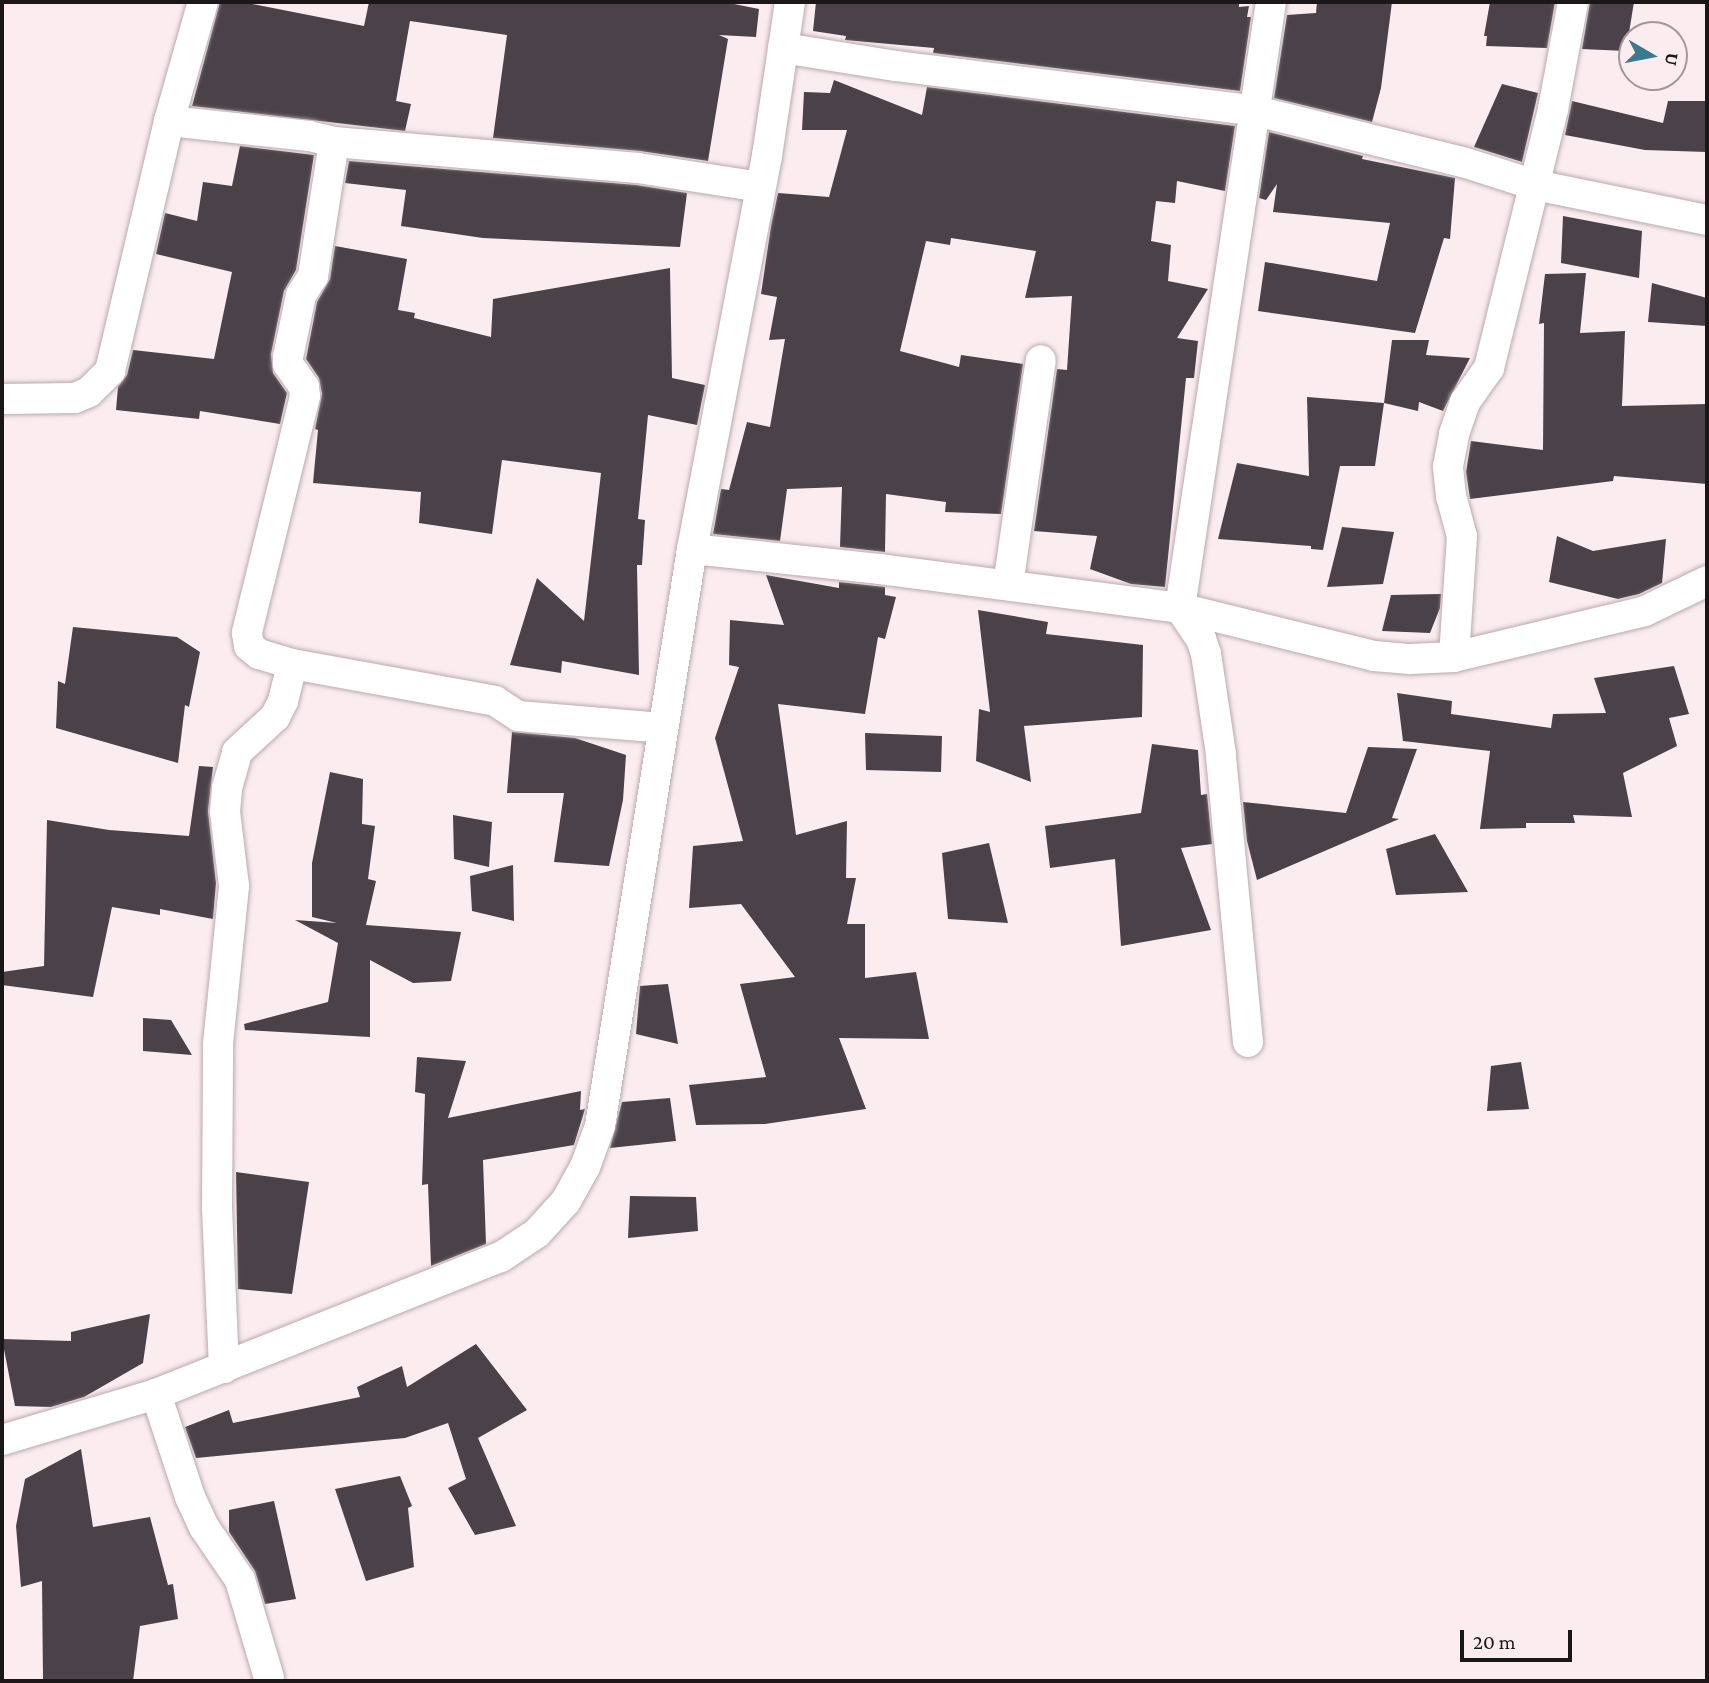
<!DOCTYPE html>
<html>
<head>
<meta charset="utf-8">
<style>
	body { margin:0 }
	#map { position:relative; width:1709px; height:1683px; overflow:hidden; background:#fbecf0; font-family:"Crimson Pro",serif }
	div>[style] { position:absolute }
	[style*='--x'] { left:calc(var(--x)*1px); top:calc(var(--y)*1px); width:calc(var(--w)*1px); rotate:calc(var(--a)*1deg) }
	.building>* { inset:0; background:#4a4149 }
	.roads { filter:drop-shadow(0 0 2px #b9aaae) drop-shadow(0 0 2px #b9aaae) }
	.minor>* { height:30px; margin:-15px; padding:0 15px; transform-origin:15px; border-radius:15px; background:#fff }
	span { translate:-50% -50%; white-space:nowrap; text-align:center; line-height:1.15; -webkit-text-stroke:7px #fbecf0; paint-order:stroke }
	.frame { position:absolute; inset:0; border:4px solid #1b1617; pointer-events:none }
	.north { position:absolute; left:1618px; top:21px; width:70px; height:70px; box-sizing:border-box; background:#fbecf0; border:2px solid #a19699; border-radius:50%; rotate:100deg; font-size:19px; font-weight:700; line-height:28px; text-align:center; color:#1b1617 }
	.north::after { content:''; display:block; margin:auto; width:24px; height:32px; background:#3a7a8d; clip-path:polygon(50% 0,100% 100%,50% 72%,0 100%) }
	.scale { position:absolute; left:1460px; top:1630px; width:112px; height:32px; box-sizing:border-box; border:4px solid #1b1617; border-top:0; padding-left:9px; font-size:21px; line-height:24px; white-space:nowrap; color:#1b1617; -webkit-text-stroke:5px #fbecf0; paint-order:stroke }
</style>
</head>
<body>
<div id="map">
	<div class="building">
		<div style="clip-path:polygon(220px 2px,242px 2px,364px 26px,369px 2px,724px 2px,759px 9px,756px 37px,719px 35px,728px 39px,708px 161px,640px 151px,493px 138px,507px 35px,410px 21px,396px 101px,411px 104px,405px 131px,192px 106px)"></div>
		<div style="clip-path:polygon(816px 2px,1239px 2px,1239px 7px,1249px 6px,1247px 17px,1251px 17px,1240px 91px,933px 53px,934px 48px,845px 40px,846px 36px,813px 31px)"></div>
		<div style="clip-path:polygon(1317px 2px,1392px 2px,1381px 88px,1372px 122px,1274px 98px,1287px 15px,1316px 13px)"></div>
		<div style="clip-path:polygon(1490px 2px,1555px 2px,1547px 48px,1486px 46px,1487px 36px,1484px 36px)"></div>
		<div style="clip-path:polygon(1590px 2px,1634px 2px,1626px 51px,1582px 49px)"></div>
		<div style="clip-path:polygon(834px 80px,922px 115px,927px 87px,1235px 126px,1225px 191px,1177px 181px,1175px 203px,1156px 201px,1151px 241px,1171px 245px,1168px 281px,1208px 289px,1177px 338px,1198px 341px,1194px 378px,1186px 378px,1165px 587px,1131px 584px,1090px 569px,1097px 536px,1034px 531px,1057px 369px,1067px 370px,1072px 296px,1025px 298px,1036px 251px,951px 238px,950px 245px,926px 241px,900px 351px,959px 367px,961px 355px,1023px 364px,1001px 514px,945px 512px,946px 502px,886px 494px,885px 552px,840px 547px,842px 487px,787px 489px,780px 541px,713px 534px,721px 489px,729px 490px,747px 422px,770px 427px,785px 339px,769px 340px,777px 297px,761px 294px,771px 226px,778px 193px,829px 197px,847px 130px,802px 130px,804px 92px,830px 93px)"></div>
		<div style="clip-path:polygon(1502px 84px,1538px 93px,1522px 162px,1474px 147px)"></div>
		<div style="clip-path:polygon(1572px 101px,1663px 123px,1668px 101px,1707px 101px,1707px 152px,1645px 150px,1565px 135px)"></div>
		<div style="clip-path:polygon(1269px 132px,1363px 156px,1362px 159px,1455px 178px,1450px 239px,1444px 238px,1415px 333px,1258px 311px,1265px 262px,1377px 281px,1390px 223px,1273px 212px,1277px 184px,1266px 200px,1259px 198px)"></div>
		<div style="clip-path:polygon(240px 146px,314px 155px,296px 270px,284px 291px,271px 354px,273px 373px,287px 393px,280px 424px,200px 411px,199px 419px,116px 410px,118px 387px,127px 375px,133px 350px,214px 359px,232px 272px,156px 254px,165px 213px,197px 221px,203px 182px,232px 186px)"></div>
		<div style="clip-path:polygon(349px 161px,636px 185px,687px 193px,680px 247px,483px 238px,401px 226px,406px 190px,345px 183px)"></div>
		<div style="clip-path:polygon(1563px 216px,1642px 231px,1639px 278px,1561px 263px)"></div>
		<div style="clip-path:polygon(335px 246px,407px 259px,398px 310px,415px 313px,414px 318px,491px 337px,493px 299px,670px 268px,672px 378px,705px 385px,697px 425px,648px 415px,638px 519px,645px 520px,642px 565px,637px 565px,639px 675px,562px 661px,561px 673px,510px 665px,537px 578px,584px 621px,601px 473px,502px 460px,492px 534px,419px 523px,421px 492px,313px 483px,318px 430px,315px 429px,322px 394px,319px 378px,306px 359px,317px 302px,330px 279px)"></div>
		<div style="clip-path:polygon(1586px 273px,1580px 333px,1625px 331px,1622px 406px,1707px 404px,1707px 484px,1614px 476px,1613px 481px,1470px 499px,1466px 472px,1471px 441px,1543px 450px,1544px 323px,1539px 324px,1545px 274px)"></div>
		<div style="clip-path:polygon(1652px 283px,1707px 298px,1707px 326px,1648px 322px)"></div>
		<div style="clip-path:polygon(1392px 340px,1429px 340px,1426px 355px,1470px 358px,1443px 411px,1419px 402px,1418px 411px,1384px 403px)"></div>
		<div style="clip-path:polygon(1307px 397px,1384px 403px,1375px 466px,1340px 466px,1323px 550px,1311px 549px,1311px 546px,1218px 539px,1237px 463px,1309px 476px)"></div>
		<div style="clip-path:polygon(1342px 527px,1394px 532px,1383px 584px,1327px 587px)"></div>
		<div style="clip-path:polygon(1557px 536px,1593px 551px,1666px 539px,1662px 583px,1639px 594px,1618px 599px,1549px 582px)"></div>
		<div style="clip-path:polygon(766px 575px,839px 588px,839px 582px,885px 587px,885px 595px,896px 597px,885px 639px,878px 637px,865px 714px,778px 704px,796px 835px,847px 821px,846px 878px,856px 878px,847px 924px,865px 924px,865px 978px,916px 972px,929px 1039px,839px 1038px,866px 1109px,765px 1124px,696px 1125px,689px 1085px,766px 1077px,740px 984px,795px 977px,741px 904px,689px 908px,693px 846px,743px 841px,715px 738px,739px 667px,729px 665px,730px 620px,784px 625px)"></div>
		<div style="clip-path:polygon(1441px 594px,1440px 608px,1430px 633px,1382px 631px,1391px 595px)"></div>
		<div style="clip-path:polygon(978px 610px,1048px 622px,1046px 634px,1143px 645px,1142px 717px,1024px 726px,1031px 782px,976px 761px,979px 709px,990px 712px)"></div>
		<div style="clip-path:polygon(73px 627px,177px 637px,200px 652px,189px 707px,185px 705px,178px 763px,56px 728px,58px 681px,65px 684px)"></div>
		<div style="clip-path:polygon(1674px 666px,1689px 714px,1669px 718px,1677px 746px,1623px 773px,1632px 817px,1573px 815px,1575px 823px,1526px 823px,1526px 828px,1480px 829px,1490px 751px,1403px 741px,1397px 693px,1452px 701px,1451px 714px,1551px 728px,1553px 714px,1606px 713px,1594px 678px)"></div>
		<div style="clip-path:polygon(512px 732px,575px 738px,626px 755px,623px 800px,609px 866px,554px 862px,564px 793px,507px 793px)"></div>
		<div style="clip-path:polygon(865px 733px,942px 736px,941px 772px,866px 770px)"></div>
		<div style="clip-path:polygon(1152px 744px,1198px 750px,1201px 795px,1207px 794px,1212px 844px,1181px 848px,1211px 930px,1121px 946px,1115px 859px,1050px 868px,1045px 826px,1141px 813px)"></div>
		<div style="clip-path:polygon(1368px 747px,1417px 749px,1392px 818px,1399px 819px,1257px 880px,1247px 841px,1243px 802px,1346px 813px)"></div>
		<div style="clip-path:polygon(199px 766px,213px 767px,208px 811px,216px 883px,213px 919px,160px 909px,160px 915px,112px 907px,93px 997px,2px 985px,2px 972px,44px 966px,47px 820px,109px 830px,189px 836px)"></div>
		<div style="clip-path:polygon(330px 772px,363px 779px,362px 824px,375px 826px,368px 879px,376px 881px,366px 925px,461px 932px,451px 981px,413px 983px,370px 960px,370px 1037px,245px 1030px,244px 1024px,328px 1002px,338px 943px,295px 920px,337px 923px,312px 917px,312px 863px)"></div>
		<div style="clip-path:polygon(453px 815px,492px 822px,489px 867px,454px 859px)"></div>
		<div style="clip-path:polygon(1435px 834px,1468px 892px,1396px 895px,1386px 849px)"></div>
		<div style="clip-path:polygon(989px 843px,1008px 923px,948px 919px,942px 853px)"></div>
		<div style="clip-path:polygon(513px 865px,514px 921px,472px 911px,470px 876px)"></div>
		<div style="clip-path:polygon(668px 984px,678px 1044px,636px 1034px,640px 986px)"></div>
		<div style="clip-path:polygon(143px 1018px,171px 1020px,192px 1055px,143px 1051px)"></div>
		<div style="clip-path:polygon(417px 1057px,466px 1061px,448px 1118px,581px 1091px,580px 1110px,585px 1109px,574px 1145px,483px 1160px,486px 1244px,431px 1266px,428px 1184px,422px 1185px,425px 1094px,415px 1092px)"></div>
		<div style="clip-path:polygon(1521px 1062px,1529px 1109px,1487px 1111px,1491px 1066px)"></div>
		<div style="clip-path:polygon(670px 1098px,676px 1141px,610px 1148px,622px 1102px)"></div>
		<div style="clip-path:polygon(236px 1172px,309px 1182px,292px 1294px,238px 1289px)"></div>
		<div style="clip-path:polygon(630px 1196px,696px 1197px,698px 1231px,628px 1238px)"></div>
		<div style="clip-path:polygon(150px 1314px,143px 1363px,84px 1397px,51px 1407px,15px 1406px,2px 1339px,71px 1341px,71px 1332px)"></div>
		<div style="clip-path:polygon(476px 1344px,527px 1410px,478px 1438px,516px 1526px,475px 1535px,448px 1488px,466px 1479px,448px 1423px,405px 1438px,196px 1458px,185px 1427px,229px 1410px,233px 1423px,360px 1397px,357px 1387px,402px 1366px,407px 1387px)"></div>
		<div style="clip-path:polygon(81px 1449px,93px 1527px,150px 1517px,168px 1585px,173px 1584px,178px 1619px,140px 1626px,133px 1681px,43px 1681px,42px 1581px,21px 1587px,16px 1526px,25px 1479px)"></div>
		<div style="clip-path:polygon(400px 1476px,412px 1506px,408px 1508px,414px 1567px,366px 1581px,335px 1489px)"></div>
		<div style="clip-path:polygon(274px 1501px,296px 1599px,265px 1604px,255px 1571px,229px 1532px,229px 1510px)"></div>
	</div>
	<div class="roads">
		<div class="minor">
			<div style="--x:783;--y:48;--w:114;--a:9.1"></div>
			<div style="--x:896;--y:66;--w:363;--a:7.1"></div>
			<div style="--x:1256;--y:111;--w:216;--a:13.9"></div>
			<div style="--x:1466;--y:163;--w:72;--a:17.7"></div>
			<div style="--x:1535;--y:185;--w:176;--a:11.5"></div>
			<div style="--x:169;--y:121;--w:141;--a:6.1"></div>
			<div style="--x:309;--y:136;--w:26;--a:13"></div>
			<div style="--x:334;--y:142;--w:305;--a:4.9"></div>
			<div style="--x:638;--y:168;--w:124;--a:8.8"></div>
			<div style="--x:334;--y:142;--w:136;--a:98.9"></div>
			<div style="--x:313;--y:276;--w:22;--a:122"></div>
			<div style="--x:301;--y:295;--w:63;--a:101.8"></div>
			<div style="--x:288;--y:357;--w:7;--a:90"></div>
			<div style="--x:288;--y:364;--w:28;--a:55"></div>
			<div style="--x:304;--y:387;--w:9;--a:84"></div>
			<div style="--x:305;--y:396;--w:244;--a:103.8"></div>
			<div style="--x:247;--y:633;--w:13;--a:81"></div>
			<div style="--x:249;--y:646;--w:13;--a:39"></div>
			<div style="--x:259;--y:654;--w:34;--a:17"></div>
			<div style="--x:292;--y:664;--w:206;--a:10.3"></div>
			<div style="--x:495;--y:701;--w:27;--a:33"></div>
			<div style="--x:518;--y:716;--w:145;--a:4.7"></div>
			<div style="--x:2;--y:399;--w:73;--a:-0.8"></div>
			<div style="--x:75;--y:398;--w:15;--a:-23"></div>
			<div style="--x:89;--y:392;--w:30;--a:-45"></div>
			<div style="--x:110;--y:371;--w:257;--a:-76.7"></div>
			<div style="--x:169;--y:121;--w:124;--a:-74.1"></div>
			<div style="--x:692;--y:549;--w:189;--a:6.1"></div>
			<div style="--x:880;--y:569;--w:303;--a:7.4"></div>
			<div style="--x:1180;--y:608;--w:200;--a:13.9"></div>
			<div style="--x:1374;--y:656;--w:36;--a:5"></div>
			<div style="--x:1410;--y:659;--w:44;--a:-2.6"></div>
			<div style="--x:1454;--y:657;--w:196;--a:-13.5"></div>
			<div style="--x:1645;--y:611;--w:69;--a:-25.8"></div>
			<div style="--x:1008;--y:585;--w:227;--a:-81.7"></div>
			<div style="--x:1454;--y:657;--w:121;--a:-86.2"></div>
			<div style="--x:1462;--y:536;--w:41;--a:-105.4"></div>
			<div style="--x:1451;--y:496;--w:30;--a:-96"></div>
			<div style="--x:1448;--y:466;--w:33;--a:-79"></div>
			<div style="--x:1454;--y:434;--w:34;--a:-71"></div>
			<div style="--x:1465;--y:402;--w:42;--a:-54.8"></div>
			<div style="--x:1489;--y:368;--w:267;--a:-76.1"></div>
			<div style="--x:1553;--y:109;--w:109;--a:-79.4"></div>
			<div style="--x:1248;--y:1042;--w:289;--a:-95.4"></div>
			<div style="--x:1221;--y:754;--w:101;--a:-98.5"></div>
			<div style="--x:1206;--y:654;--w:16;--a:-108"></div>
			<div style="--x:1201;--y:639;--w:37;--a:-124"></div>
			<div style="--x:1180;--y:608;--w:613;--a:-81.46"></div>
			<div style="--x:224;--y:1368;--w:162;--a:-92.5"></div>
			<div style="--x:217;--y:1206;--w:162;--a:-89.6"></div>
			<div style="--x:218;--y:1044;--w:159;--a:-84.2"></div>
			<div style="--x:234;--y:886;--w:75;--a:-96.9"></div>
			<div style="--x:225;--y:812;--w:24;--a:-85"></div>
			<div style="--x:227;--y:788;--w:37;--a:-74"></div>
			<div style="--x:237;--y:752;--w:52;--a:-42.6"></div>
			<div style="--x:275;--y:717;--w:18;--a:-63"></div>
			<div style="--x:283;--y:701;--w:38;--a:-76"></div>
			<div style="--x:156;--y:1394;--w:108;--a:71.7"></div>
			<div style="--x:190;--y:1497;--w:33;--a:65"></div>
			<div style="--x:204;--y:1527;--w:64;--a:55.8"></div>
			<div style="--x:240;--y:1580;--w:102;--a:73.5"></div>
			<div style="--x:2;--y:1440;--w:161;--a:-16.6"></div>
			<div style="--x:156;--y:1394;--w:371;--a:-21.7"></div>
			<div style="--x:501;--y:1257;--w:43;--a:-33.7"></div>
			<div style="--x:537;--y:1233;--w:43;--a:-47.8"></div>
			<div style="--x:566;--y:1201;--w:39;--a:-61"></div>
			<div style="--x:585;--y:1167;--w:44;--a:-69.9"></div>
			<div style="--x:600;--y:1126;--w:584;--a:-80.94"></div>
			<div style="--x:692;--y:549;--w:400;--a:-79.2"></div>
			<div style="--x:767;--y:156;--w:156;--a:-81.5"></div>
		</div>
	</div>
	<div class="frame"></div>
	<div class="north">U</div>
	<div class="scale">20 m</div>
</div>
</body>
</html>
